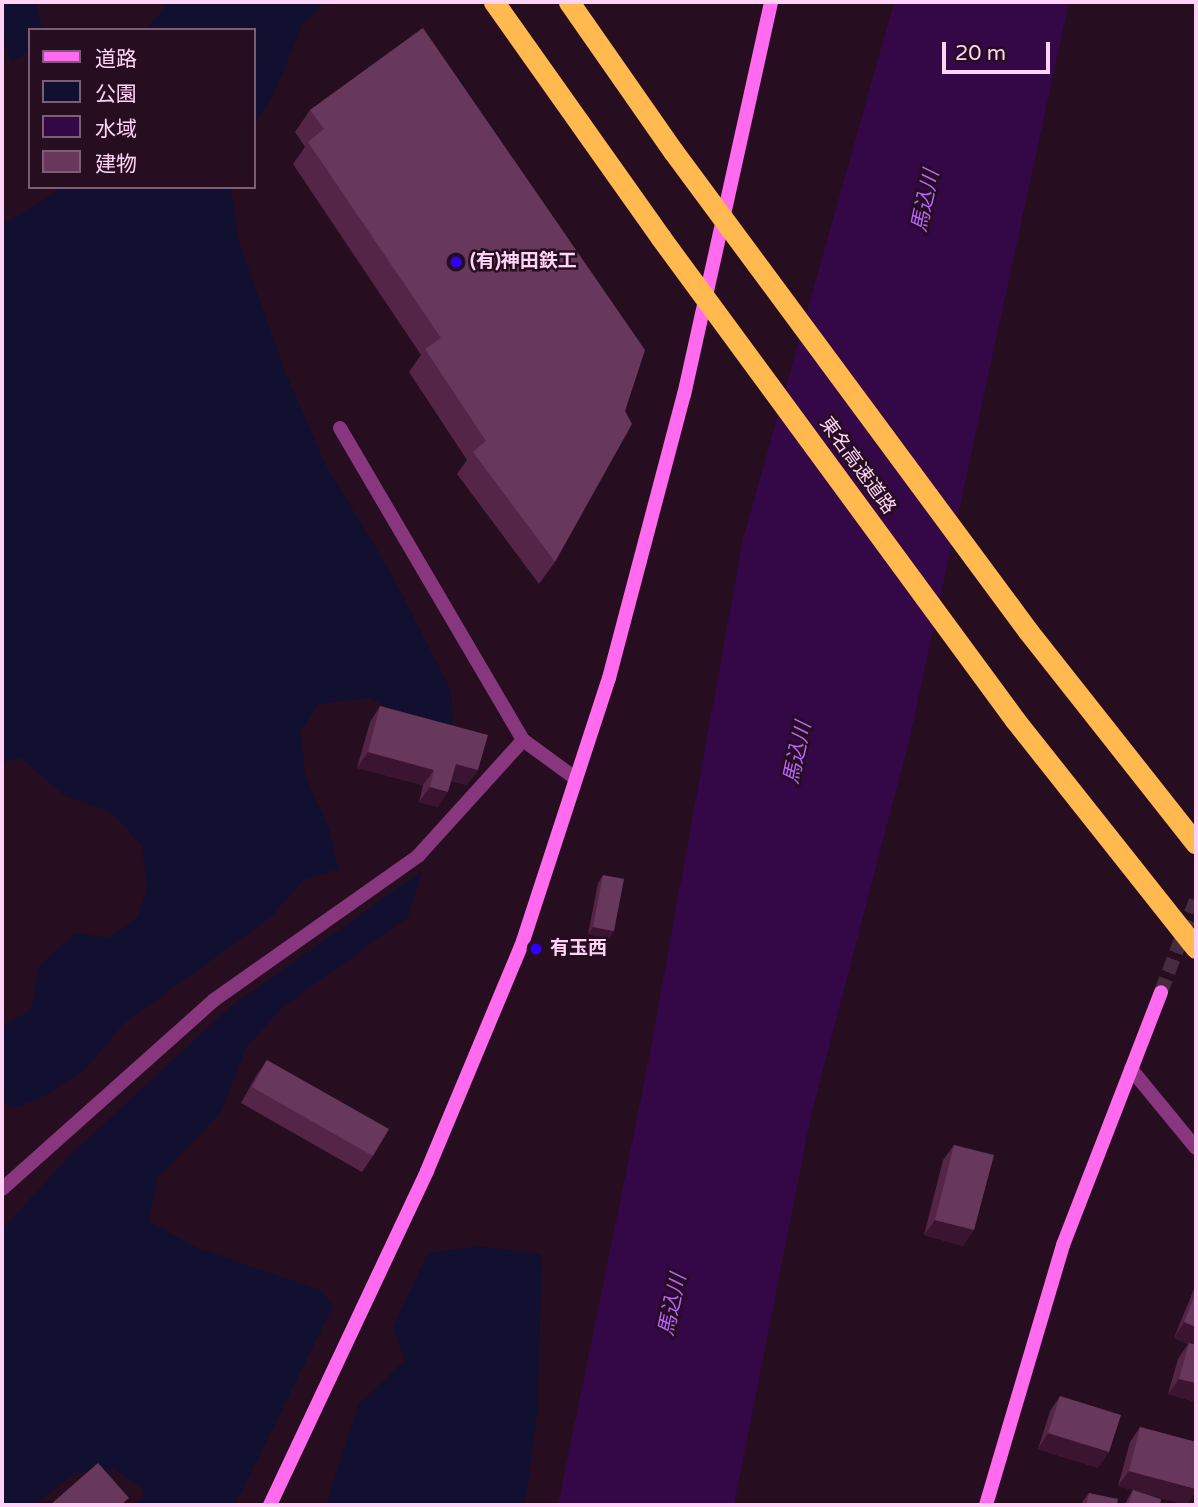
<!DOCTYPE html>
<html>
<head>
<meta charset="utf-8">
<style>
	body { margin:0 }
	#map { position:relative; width:1198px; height:1507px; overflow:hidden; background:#260d20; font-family:"Varela Round","Noto Sans JP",sans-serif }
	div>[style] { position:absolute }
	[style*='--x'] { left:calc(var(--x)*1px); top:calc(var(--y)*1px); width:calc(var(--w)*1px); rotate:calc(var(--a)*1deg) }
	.green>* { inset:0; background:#121031 }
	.water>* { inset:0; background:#340746 }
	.secondary-tunnel>* { height:14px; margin-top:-7px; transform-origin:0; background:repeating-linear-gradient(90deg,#472b40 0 14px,transparent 0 21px) }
	.street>* { height:14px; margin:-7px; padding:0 7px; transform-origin:7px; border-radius:7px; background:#88367e }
	.secondary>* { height:14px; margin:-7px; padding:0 7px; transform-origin:7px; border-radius:7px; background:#ff6aef }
	.highway>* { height:21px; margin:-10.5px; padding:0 10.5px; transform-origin:10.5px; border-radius:10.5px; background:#ffb94e }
	.highway-bridge>* { height:21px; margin:-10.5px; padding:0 10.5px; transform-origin:10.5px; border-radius:10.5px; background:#ffb94e }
	.wall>* { inset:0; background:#552548 }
	.shaded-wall>* { inset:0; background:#3a1430 }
	.building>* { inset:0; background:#67385b }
	.dots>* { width:19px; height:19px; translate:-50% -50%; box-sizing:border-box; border:4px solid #260d20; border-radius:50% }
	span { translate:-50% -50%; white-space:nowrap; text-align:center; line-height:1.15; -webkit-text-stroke:5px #260d20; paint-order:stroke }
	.poi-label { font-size:19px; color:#ffd3f6; font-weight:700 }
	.left { translate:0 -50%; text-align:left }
	.street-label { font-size:19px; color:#ffd3f6 }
	.water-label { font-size:21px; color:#b761ff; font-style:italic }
	.frame { position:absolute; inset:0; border:4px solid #ffd3f6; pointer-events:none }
	.legend { position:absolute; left:28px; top:28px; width:228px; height:161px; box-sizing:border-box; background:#260d20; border:2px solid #7d5c76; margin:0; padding:9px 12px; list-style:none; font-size:21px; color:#ffd3f6 }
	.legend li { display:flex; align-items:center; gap:14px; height:35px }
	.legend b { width:35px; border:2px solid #7d5c76 }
	.scale { position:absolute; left:942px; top:42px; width:108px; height:32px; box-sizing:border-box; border:4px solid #ffd3f6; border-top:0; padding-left:9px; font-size:21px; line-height:24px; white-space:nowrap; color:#ffd3f6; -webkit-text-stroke:5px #260d20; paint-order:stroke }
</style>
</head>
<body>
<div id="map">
	<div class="green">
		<div style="clip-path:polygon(2px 2px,37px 2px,42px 30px,30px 30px,30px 51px,11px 62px,2px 36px)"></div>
		<div style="clip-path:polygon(169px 2px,325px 2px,302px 25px,273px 96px,254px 123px,254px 30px,146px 30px)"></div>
		<div style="clip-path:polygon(64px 187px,231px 187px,238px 239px,284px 369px,326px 466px,389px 569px,451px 691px,453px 723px,425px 726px,370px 698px,318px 704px,301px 730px,305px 776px,330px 831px,338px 869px,304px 880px,270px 918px,123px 1024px,86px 1069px,45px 1096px,13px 1108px,2px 1101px,2px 1028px,31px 1009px,38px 967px,75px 933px,108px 938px,138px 917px,147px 888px,142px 846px,111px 812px,66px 797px,21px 758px,2px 762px,2px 225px)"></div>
		<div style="clip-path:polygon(422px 871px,408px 917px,283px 1007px,246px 1047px,221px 1113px,157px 1178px,149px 1221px,195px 1247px,320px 1290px,333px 1306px,235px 1505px,138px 1505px,145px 1491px,114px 1469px,76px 1473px,34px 1505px,2px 1505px,2px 1230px,68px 1157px,229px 1008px)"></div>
		<div style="clip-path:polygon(479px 1246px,542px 1254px,537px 1414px,525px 1505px,326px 1505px,358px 1405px,405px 1360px,393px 1327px,428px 1253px)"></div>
	</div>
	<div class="water">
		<div style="clip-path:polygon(894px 2px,1069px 2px,910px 737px,811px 1116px,734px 1505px,558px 1505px,646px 1074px,743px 539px)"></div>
	</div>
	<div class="secondary-tunnel">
		<div style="--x:1161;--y:992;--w:98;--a:-69.2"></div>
	</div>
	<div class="street">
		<div style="--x:340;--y:428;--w:362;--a:59.6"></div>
		<div style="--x:1131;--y:1069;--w:102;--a:50.6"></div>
		<div style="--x:2;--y:1189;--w:284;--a:-41.7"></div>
		<div style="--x:214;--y:1000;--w:250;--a:-35.2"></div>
		<div style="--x:418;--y:856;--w:156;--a:-47.8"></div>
		<div style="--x:523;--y:740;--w:64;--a:36.2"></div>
	</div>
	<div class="secondary">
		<div style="--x:270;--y:1505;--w:369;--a:-64.8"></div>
		<div style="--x:427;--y:1171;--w:249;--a:-67.3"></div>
		<div style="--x:523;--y:941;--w:277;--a:-71.9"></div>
		<div style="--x:609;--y:678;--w:293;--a:-75.2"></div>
		<div style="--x:684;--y:395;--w:403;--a:-77.5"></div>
		<div style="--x:986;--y:1505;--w:271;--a:-73.5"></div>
		<div style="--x:1063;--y:1245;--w:271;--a:-68.8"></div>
	</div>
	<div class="highway">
		<div style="--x:494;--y:2;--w:289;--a:54.7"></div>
		<div style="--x:569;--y:2;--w:182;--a:55.1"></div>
		<div style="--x:1028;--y:631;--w:271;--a:51.7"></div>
		<div style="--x:1015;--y:720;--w:291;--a:51.6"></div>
	</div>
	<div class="highway-bridge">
		<div style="--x:673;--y:151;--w:597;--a:53.51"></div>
		<div style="--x:661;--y:238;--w:598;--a:53.7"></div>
	</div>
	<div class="wall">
		<div style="clip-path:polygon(423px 28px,555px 562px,539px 584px,457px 474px,467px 460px,409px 372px,421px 355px,293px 164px,305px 147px,295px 132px,310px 110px)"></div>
		<div style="clip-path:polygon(380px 706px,478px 770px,467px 785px,451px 781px,438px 807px,419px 802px,423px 785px,357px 768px,370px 722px)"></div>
		<div style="clip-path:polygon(603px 875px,614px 931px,608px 939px,588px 934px,598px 883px)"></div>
		<div style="clip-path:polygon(267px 1060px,373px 1156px,362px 1172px,241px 1103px,256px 1076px)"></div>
		<div style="clip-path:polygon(954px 1145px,963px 1246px,924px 1235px,943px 1160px)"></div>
		<div style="clip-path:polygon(1196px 1284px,1196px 1402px,1168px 1394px,1178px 1359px,1188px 1344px,1174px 1338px)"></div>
		<div style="clip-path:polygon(1060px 1396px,1098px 1468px,1038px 1449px,1050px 1411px)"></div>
		<div style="clip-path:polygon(1140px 1427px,1196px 1442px,1196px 1491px,1186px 1505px,1133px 1490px,1160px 1505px,1125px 1505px,1128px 1498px,1133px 1490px,1118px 1486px,1130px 1442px)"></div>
		<div style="clip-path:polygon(1089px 1493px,1117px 1505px,1082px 1505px,1083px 1501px)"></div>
	</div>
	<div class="shaded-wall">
		<div style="clip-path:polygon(368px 752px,434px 770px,423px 785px,357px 768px)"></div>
		<div style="clip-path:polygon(456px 764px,478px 770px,467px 785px,445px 779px)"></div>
		<div style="clip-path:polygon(430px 787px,448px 792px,438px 807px,419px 802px)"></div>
		<div style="clip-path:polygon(593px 927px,614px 931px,608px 939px,588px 934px)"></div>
		<div style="clip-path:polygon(935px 1220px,974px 1230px,963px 1246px,924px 1235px)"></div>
		<div style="clip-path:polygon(1184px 1322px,1196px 1327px,1196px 1347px,1174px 1338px)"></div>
		<div style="clip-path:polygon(1179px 1379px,1196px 1383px,1196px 1402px,1168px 1394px)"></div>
		<div style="clip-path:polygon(1048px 1433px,1109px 1452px,1098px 1468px,1038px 1449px)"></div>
		<div style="clip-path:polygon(1129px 1471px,1196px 1489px,1196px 1491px,1186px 1505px,1118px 1486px)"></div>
	</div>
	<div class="building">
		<div style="clip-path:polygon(423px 28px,645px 350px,625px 411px,632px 424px,555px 562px,473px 452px,486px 441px,425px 349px,441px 338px,308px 142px,324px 129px,310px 110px)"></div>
		<div style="clip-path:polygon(380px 706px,488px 735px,478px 770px,456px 764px,448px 792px,430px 787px,434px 770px,368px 752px)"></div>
		<div style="clip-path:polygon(603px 875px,624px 879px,614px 931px,593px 927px)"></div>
		<div style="clip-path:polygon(267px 1060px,389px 1129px,373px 1156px,252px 1087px)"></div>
		<div style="clip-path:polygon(954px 1145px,994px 1155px,974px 1230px,935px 1220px)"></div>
		<div style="clip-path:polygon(1196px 1293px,1196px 1327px,1184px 1322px)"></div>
		<div style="clip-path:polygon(1189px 1343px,1196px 1345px,1196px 1383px,1179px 1379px)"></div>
		<div style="clip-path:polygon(1060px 1396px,1121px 1415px,1109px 1452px,1048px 1433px)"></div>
		<div style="clip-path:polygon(1140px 1427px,1196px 1442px,1196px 1489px,1129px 1471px)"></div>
		<div style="clip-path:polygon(98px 1463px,129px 1498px,121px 1505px,50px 1505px)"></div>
		<div style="clip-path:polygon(1133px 1490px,1161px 1499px,1160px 1505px,1128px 1505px)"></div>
		<div style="clip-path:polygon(1089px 1493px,1118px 1499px,1117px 1505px,1086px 1505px)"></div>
	</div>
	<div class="dots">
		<div style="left:456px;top:262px;background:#2e00fe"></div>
		<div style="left:536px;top:949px;background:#2e00fe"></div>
	</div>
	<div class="poi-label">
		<span class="left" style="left:470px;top:262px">(有)神田鉄工</span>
		<span class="left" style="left:550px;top:949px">有玉西</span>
	</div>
	<div class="street-label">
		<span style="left:857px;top:466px;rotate:54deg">東名高速道路</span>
	</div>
	<div class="water-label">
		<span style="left:926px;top:201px;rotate:-78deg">馬込川</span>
		<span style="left:798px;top:753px;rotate:-78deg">馬込川</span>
		<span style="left:673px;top:1305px;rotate:-78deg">馬込川</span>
	</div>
	<div class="frame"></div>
	<ul class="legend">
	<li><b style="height:9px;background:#ff6aef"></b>道路</li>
	<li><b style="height:19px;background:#121031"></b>公園</li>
	<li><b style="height:19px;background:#340746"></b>水域</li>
	<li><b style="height:19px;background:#67385b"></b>建物</li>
	</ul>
	<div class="scale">20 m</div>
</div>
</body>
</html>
